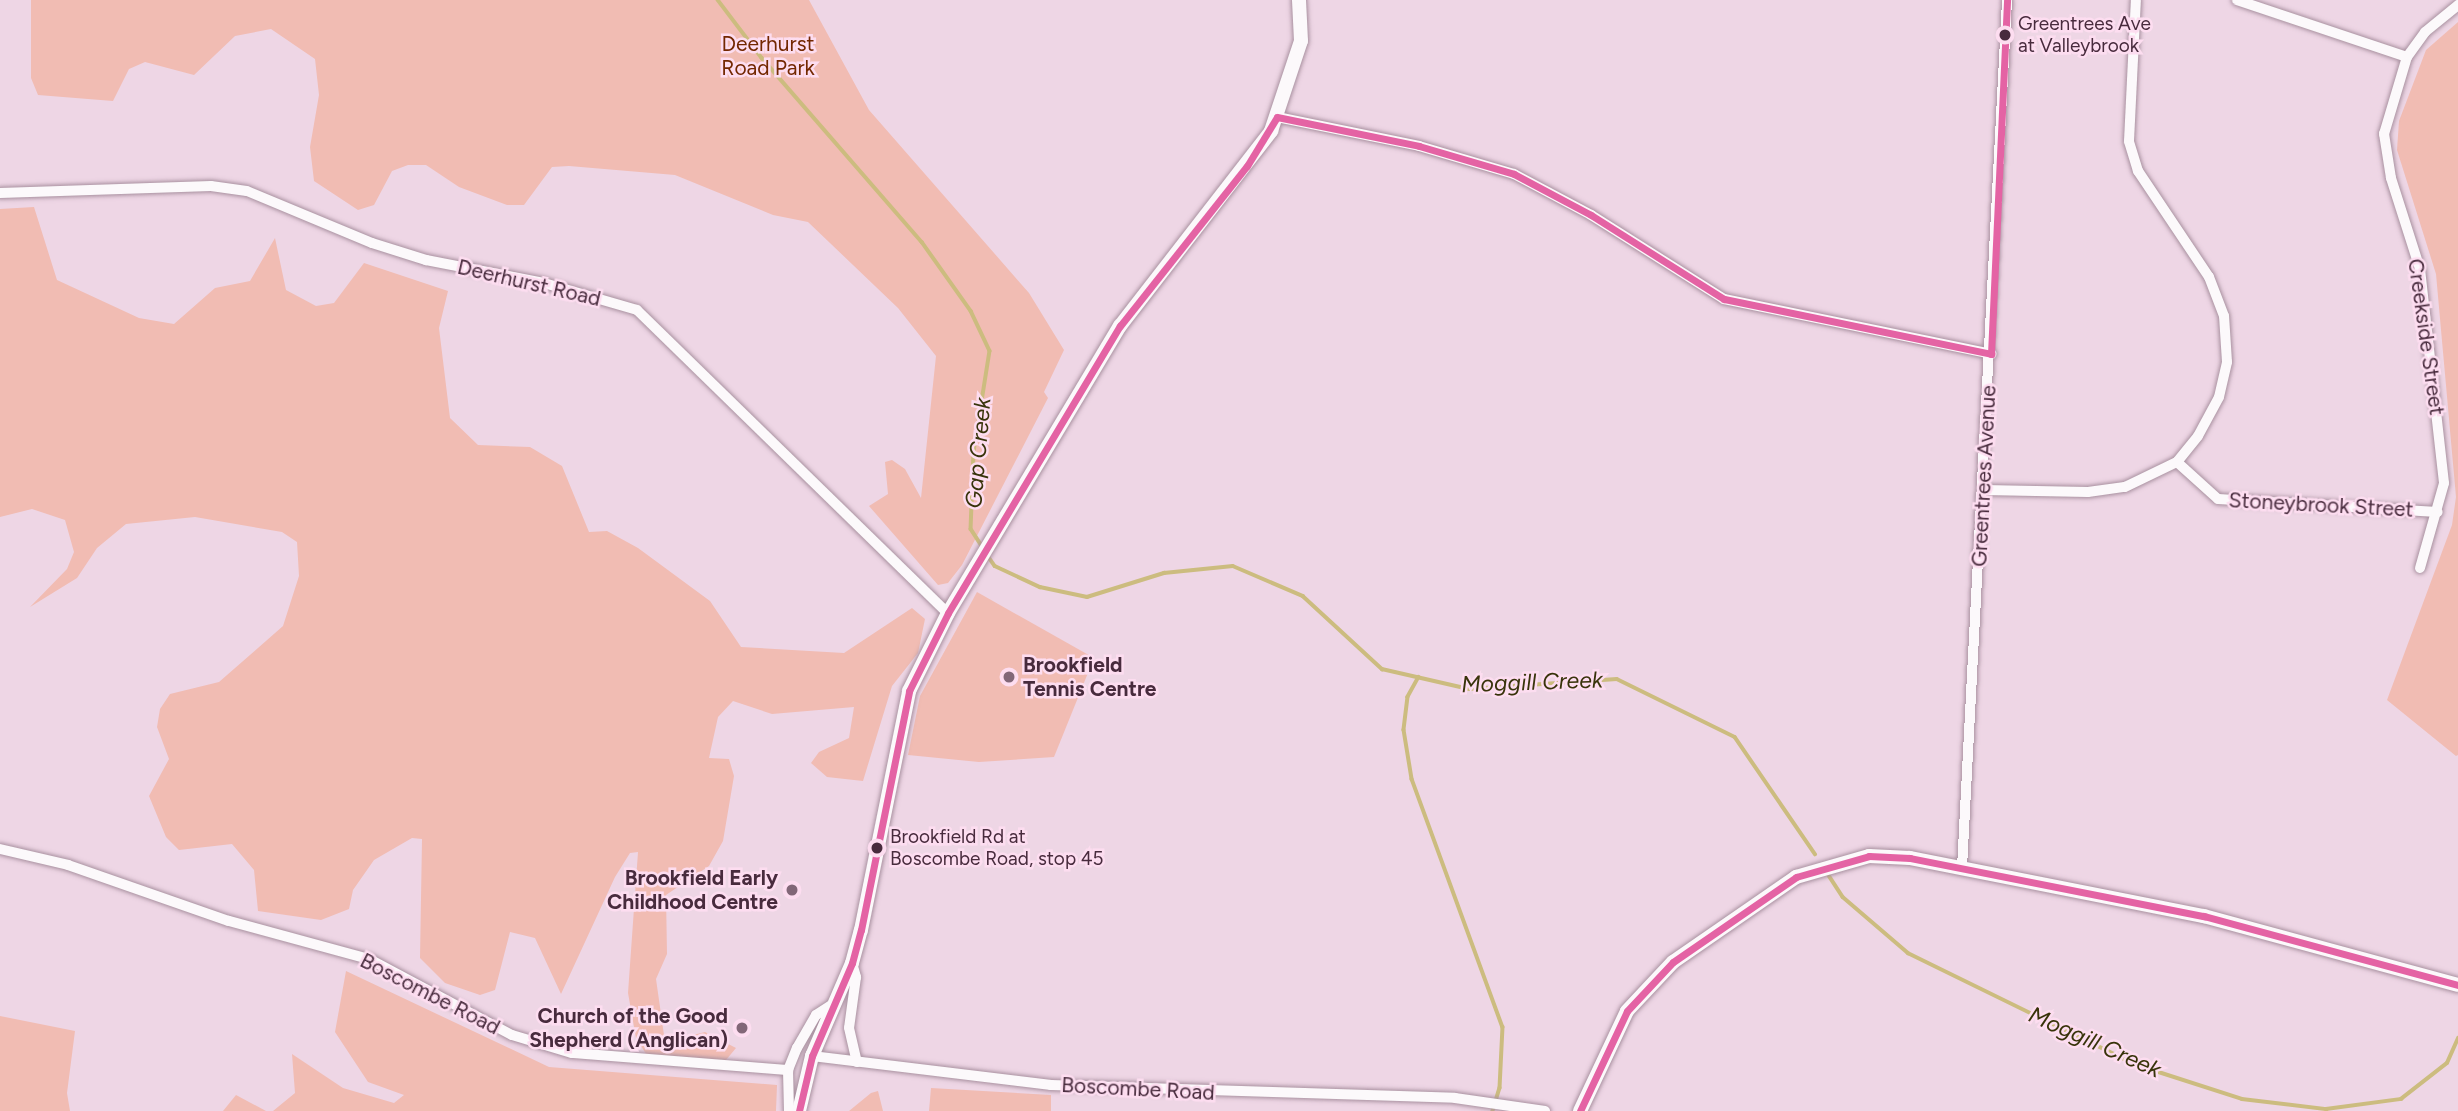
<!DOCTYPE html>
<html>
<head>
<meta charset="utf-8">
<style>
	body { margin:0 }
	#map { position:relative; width:2458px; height:1111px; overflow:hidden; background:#eed6e5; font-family:Figtree,sans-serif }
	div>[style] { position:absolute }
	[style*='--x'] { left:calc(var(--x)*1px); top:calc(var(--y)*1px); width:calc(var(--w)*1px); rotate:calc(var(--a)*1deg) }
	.green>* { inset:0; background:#f1bcb3 }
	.stream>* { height:3.5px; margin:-1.75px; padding:0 1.75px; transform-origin:1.75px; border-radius:1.75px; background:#ccbc7f }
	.roads { filter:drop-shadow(0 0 2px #a991a0) drop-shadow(0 0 2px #a991a0) }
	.minor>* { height:10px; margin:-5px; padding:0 5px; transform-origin:5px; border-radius:5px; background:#fcf9fb }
	.major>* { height:14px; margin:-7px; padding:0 7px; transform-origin:7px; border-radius:7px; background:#fcf9fb }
	.bus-1>* { height:7px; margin:-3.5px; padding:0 3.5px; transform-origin:3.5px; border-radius:3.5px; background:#e463a4 }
	.dots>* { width:19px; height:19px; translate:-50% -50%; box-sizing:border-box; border:4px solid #fdddf0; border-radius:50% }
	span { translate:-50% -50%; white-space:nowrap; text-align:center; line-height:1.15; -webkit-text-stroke:5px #fdddf0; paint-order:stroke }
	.bus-label { font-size:19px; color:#482b3d }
	.left { translate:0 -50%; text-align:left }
	.park-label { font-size:21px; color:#732700 }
	.street-label { font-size:21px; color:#482b3d }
	.poi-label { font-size:21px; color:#482b3d; font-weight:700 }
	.right { translate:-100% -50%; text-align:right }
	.water-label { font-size:23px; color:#38330a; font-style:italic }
</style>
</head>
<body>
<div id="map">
	<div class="green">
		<div style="clip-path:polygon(31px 0,809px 0,869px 110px,1029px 293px,1064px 350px,1044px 392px,1048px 398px,962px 565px,948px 583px,938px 585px,869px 506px,888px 494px,885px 462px,892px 460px,905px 469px,921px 498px,936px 356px,898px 308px,808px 222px,773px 215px,675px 175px,569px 166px,552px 167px,524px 205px,507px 205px,459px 187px,426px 165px,408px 165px,392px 171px,374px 205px,358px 210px,314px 181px,310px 147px,319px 95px,315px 59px,271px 29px,235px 36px,194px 75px,145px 62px,129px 69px,113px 101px,38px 95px,31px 78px)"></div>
		<div style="clip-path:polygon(2458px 22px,2458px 755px,2456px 756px,2387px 700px,2452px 525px,2456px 497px,2436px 274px,2397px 150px,2399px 121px,2426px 50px)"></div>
		<div style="clip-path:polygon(34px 207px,57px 280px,139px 318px,174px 324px,215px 288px,250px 281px,275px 238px,286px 290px,316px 306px,334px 303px,364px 263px,448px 291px,439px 328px,450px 418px,478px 445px,530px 447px,562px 466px,589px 532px,607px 531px,638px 548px,710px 601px,741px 647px,844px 653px,912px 608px,925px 619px,918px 653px,892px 686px,863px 781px,827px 777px,811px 763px,819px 752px,849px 738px,854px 707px,772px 714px,733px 701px,718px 717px,709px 758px,729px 759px,734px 776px,723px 841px,709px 866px,666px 895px,667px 954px,656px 979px,665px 1042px,705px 1032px,736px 1048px,726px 1060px,662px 1062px,646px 1054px,636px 1038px,628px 993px,638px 852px,630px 853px,615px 877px,561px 994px,535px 938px,510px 932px,495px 990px,480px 995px,445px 983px,420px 958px,422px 839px,412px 838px,374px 860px,353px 890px,349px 909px,321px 920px,258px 911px,254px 870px,232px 844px,179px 850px,166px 837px,149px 796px,169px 759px,157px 727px,160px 709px,170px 694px,219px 682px,283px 626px,299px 576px,297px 542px,282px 532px,195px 517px,126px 524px,97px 548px,77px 578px,30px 607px,67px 569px,74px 552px,65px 520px,32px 509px,0 517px,0 209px)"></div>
		<div style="clip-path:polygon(977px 592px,1094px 658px,1054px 757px,979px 762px,908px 755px,920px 696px)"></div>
		<div style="clip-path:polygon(346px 971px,549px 1067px,777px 1085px,776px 1111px,273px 1111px,295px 1093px,292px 1054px,343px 1088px,394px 1103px,404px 1095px,368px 1082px,335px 1032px)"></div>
		<div style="clip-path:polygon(0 1016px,75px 1031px,67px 1093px,70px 1111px,0 1111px)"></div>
		<div style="clip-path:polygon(931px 1088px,1051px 1095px,1051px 1111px,929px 1111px)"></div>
		<div style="clip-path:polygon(878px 1091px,883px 1111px,849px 1111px,871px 1093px)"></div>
		<div style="clip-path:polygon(236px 1095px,266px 1111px,223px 1111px)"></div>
	</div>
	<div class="stream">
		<div style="--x:718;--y:0;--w:73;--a:52.8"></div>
		<div style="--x:762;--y:58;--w:244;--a:49"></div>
		<div style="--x:922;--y:242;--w:85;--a:54.6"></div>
		<div style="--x:971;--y:311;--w:44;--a:64.6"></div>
		<div style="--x:990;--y:351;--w:102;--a:99"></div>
		<div style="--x:974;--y:452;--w:77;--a:92.2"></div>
		<div style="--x:971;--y:529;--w:20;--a:57"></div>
		<div style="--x:988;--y:556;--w:12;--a:55"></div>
		<div style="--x:995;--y:566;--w:50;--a:25"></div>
		<div style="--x:1040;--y:587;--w:48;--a:12"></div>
		<div style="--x:1087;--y:597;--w:81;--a:-17.3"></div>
		<div style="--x:1164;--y:573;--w:69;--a:-5.8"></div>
		<div style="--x:1233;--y:566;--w:76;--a:23.2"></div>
		<div style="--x:1303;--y:596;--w:108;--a:42.7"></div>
		<div style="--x:1382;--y:669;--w:89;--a:12.9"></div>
		<div style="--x:1469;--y:689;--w:148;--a:-3.9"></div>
		<div style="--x:1617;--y:679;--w:131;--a:26.2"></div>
		<div style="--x:1735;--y:737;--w:142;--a:55.6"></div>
		<div style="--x:1419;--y:677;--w:23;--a:119"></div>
		<div style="--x:1408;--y:697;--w:33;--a:97"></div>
		<div style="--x:1404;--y:730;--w:50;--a:80.7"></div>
		<div style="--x:1412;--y:779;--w:264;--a:69.9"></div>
		<div style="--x:1503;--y:1027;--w:61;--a:92.8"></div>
		<div style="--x:1500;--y:1088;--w:24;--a:107"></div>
		<div style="--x:1828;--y:874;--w:27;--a:57"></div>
		<div style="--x:1843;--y:897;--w:86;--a:40.7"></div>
		<div style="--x:1908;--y:953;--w:255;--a:26.1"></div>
		<div style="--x:2137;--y:1065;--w:110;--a:17.9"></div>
		<div style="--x:2242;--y:1099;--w:85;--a:6.8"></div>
		<div style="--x:2326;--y:1109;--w:76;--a:-7.6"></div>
		<div style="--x:2401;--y:1099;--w:58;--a:-38"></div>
		<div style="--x:2447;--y:1063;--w:27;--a:-66"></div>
	</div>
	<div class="roads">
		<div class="minor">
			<div style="--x:2237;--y:0;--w:179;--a:18.5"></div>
			<div style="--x:1277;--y:117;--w:145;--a:11.5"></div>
			<div style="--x:1419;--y:146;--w:99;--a:16.4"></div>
			<div style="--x:1514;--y:174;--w:87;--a:28"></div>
			<div style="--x:1591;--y:215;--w:157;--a:32.3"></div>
			<div style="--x:1724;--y:299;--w:273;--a:11.6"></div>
			<div style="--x:0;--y:193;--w:211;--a:-1.9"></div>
			<div style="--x:211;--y:186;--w:36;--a:8"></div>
			<div style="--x:247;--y:191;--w:135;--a:22.6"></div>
			<div style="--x:372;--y:243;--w:57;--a:17.5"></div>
			<div style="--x:426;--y:260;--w:120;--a:11"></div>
			<div style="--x:544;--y:283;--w:97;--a:16.2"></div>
			<div style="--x:637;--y:310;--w:434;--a:44.3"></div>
			<div style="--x:2177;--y:462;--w:55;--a:42.1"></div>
			<div style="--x:2218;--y:499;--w:220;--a:3.4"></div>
			<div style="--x:1984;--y:490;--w:104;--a:1.1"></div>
			<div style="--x:2088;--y:492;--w:37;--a:-8"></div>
			<div style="--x:2125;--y:487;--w:58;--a:-25.7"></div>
			<div style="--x:2177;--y:462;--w:33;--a:-51"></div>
			<div style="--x:2198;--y:436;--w:44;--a:-61.7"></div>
			<div style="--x:2219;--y:397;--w:36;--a:-77"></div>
			<div style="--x:2227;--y:362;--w:46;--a:-93.7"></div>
			<div style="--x:2224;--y:316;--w:42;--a:-111"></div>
			<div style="--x:2209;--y:277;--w:128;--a:-123.8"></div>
			<div style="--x:2138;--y:171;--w:31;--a:-107"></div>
			<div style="--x:2129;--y:141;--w:141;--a:-87.2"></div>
			<div style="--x:2420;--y:568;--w:88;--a:-74.2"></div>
			<div style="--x:2444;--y:483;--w:215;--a:-96.4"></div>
			<div style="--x:2420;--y:269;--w:96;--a:-107.7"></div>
			<div style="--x:2391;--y:178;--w:45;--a:-99"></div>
			<div style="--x:2384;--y:134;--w:80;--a:-73.4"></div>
			<div style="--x:2407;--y:57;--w:31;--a:-54"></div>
			<div style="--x:2425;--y:32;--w:43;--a:-39.3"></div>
			<div style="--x:0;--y:849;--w:70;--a:13.2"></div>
			<div style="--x:68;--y:865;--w:170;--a:19.2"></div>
			<div style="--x:229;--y:921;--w:145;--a:15.2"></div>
			<div style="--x:369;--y:959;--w:162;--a:28"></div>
			<div style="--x:512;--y:1035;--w:63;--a:16.7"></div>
			<div style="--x:572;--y:1053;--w:217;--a:4.5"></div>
			<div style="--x:1962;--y:868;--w:869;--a:-87.03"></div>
			<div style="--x:852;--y:963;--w:15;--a:74"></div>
			<div style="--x:856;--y:977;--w:51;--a:97.8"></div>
			<div style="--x:849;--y:1028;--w:35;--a:77"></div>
			<div style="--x:812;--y:1056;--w:241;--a:6.9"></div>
			<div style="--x:1051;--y:1085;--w:404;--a:1.8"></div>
			<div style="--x:1455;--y:1098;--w:91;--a:8.2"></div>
			<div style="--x:789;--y:1111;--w:41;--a:-91.4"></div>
			<div style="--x:788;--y:1070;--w:24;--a:-68"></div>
			<div style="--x:797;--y:1048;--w:38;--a:-60"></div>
			<div style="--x:816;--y:1015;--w:24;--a:-33"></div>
		</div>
		<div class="major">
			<div style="--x:799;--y:1111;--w:57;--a:-76.7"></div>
			<div style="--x:812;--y:1056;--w:101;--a:-66.7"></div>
			<div style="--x:852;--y:963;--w:34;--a:-75"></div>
			<div style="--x:861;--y:930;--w:244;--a:-78.6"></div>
			<div style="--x:909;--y:691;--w:87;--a:-63.4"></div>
			<div style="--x:948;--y:613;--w:335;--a:-59.1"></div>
			<div style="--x:1120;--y:326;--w:247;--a:-52.2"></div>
			<div style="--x:1271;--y:131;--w:95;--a:-71.6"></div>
			<div style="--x:1301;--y:41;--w:41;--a:-92.8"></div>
			<div style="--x:1580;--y:1111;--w:110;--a:-64.8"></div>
			<div style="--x:1627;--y:1011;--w:67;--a:-46.8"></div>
			<div style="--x:1673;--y:962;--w:150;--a:-34.6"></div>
			<div style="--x:1796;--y:877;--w:76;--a:-16"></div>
			<div style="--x:1869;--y:856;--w:41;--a:2.8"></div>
			<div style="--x:1910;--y:858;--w:300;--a:11.2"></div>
			<div style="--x:2204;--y:916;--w:263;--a:15.2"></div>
		</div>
	</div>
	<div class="bus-1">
		<div style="--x:1277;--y:117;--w:145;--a:11.5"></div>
		<div style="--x:1419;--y:146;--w:99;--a:16.4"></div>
		<div style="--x:1514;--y:174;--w:87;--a:28"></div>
		<div style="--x:1591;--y:215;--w:157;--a:32.3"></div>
		<div style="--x:1724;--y:299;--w:273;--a:11.6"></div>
		<div style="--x:1991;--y:354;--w:354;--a:-87.4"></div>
		<div style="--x:799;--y:1111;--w:57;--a:-76.7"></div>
		<div style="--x:812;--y:1056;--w:101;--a:-66.7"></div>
		<div style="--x:852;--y:963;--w:34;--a:-75"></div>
		<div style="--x:861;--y:930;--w:244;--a:-78.6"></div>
		<div style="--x:909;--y:691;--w:87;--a:-63.4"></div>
		<div style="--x:948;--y:613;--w:335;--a:-59.1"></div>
		<div style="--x:1120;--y:326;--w:204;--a:-51.6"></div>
		<div style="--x:1247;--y:166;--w:57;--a:-58.5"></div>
		<div style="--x:1580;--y:1111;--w:110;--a:-64.8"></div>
		<div style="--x:1627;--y:1011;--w:67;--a:-46.8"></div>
		<div style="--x:1673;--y:962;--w:150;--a:-34.6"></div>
		<div style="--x:1796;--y:877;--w:76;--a:-16"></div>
		<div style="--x:1869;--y:856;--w:41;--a:2.8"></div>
		<div style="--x:1910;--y:858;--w:300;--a:11.2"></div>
		<div style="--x:2204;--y:916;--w:263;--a:15.2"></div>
	</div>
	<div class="dots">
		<div style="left:2005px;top:35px;background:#482b3d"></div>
		<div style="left:1009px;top:677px;background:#826778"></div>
		<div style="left:877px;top:848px;background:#482b3d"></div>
		<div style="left:792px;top:890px;background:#826778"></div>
		<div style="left:742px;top:1028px;background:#826778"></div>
	</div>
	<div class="bus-label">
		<span class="left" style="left:2018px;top:35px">Greentrees Ave<br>at Valleybrook</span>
		<span class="left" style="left:890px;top:848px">Brookfield Rd at<br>Boscombe Road, stop 45</span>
	</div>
	<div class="park-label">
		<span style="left:768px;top:56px">Deerhurst<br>Road Park</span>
	</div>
	<div class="street-label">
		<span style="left:529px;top:283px;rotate:13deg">Deerhurst Road</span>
		<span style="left:2426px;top:337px;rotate:82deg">Creekside Street</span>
		<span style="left:1984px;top:476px;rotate:-87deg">Greentrees Avenue</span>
		<span style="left:2321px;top:505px;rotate:3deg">Stoneybrook Street</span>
		<span style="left:430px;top:994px;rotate:27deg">Boscombe Road</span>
		<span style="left:1138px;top:1089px;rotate:3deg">Boscombe Road</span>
	</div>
	<div class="poi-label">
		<span class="left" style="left:1023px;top:677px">Brookfield<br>Tennis Centre</span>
		<span class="right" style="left:778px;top:890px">Brookfield Early<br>Childhood Centre</span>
		<span class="right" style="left:728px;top:1028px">Church of the Good<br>Shepherd (Anglican)</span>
	</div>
	<div class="water-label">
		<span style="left:978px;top:453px;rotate:-85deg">Gap Creek</span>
		<span style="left:1532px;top:682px;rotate:-2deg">Moggill Creek</span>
		<span style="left:2095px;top:1042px;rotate:24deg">Moggill Creek</span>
	</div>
</div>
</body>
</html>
